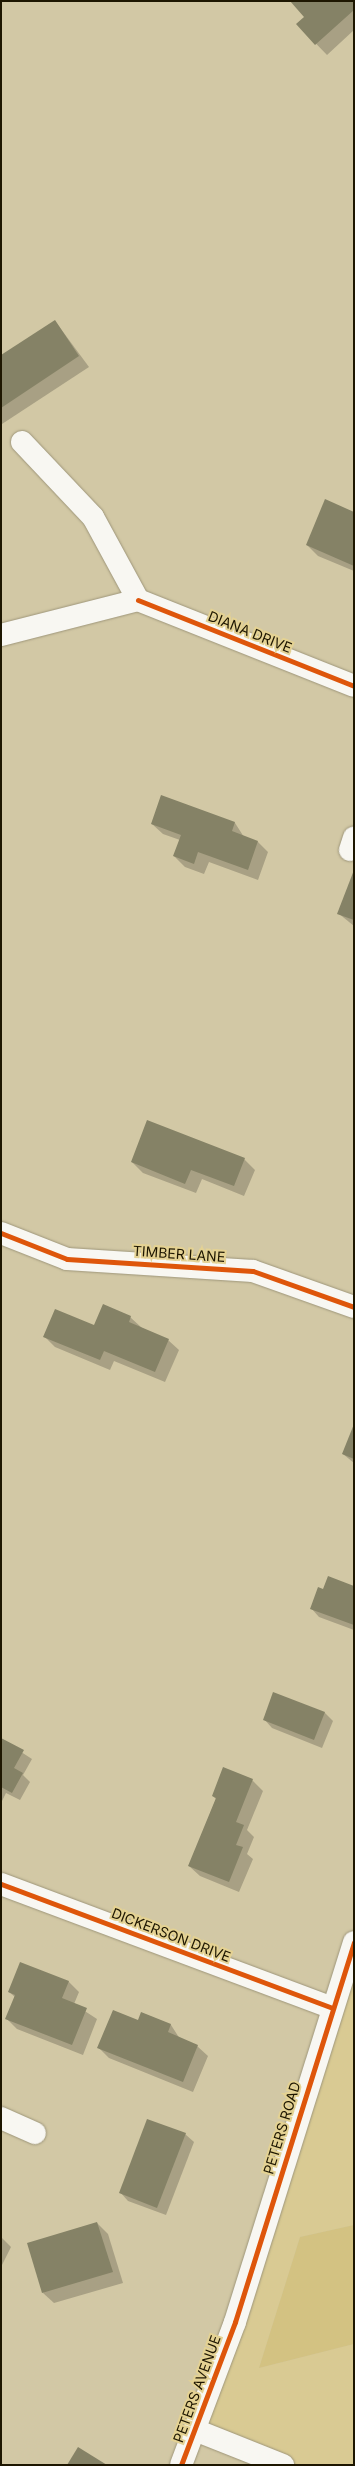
<!DOCTYPE html>
<html>
<head>
<meta charset="utf-8">
<style>
	body { margin:0 }
	#map { position:relative; width:355px; height:2466px; overflow:hidden; background:#d2c8a5; font-family:Inter,sans-serif }
	div>[style] { position:absolute }
	[style*='--x'] { left:calc(var(--x)*1px); top:calc(var(--y)*1px); width:calc(var(--w)*1px); rotate:calc(var(--a)*1deg) }
	.built>* { inset:0; background:#d9ca93 }
	.green>* { inset:0; background:#d3c282 }
	.shadow>* { inset:0; background:#0003 }
	.building>* { inset:0; background:#858266 }
	.roads { filter:drop-shadow(0 0 1px #9e967a) drop-shadow(0 0 1px #9e967a) }
	.minor>* { height:22px; margin:-11px; padding:0 11px; transform-origin:11px; border-radius:11px; background:#f8f7f2 }
	.cycleway>* { height:5px; margin:-2.5px; padding:0 2.5px; transform-origin:2.5px; border-radius:2.5px; background:#de560b }
	span { translate:-50% -50%; white-space:nowrap; text-align:center; line-height:1.15; -webkit-text-stroke:4px #e4d293; paint-order:stroke }
	.street-label { font-size:14px; color:#1d1600 }
	.frame { position:absolute; inset:0; border:2px solid #1d1600; pointer-events:none }
</style>
</head>
<body>
<div id="map">
	<div class="built">
		<div style="clip-path:polygon(354px 1942px,354px 2225px,300px 2237px,259px 2368px,354px 2344px,354px 2465px,283px 2465px,195px 2430px)"></div>
	</div>
	<div class="green">
		<div style="clip-path:polygon(354px 2225px,354px 2344px,259px 2368px,300px 2237px)"></div>
	</div>
	<div class="shadow">
		<div style="clip-path:polygon(291px 1px,354px 1px,354px 30px,327px 55px,297px 24px,305px 17px)"></div>
		<div style="clip-path:polygon(55px 321px,89px 367px,2px 424px,1px 356px)"></div>
		<div style="clip-path:polygon(354px 513px,354px 571px,318px 556px,307px 545px)"></div>
		<div style="clip-path:polygon(162px 797px,235px 823px,244px 837px,258px 842px,268px 852px,258px 880px,209px 862px,204px 874px,185px 867px,174px 856px,180px 840px,163px 834px,152px 824px)"></div>
		<div style="clip-path:polygon(354px 873px,354px 926px,338px 913px)"></div>
		<div style="clip-path:polygon(244px 1159px,255px 1170px,244px 1196px,202px 1179px,196px 1193px,143px 1173px,132px 1162px)"></div>
		<div style="clip-path:polygon(130px 1317px,142px 1328px,168px 1340px,179px 1350px,165px 1382px,114px 1361px,110px 1370px,55px 1347px,44px 1336px)"></div>
		<div style="clip-path:polygon(354px 1427px,354px 1463px,343px 1454px)"></div>
		<div style="clip-path:polygon(354px 1587px,354px 1630px,319px 1617px,311px 1608px,324px 1590px)"></div>
		<div style="clip-path:polygon(274px 1693px,325px 1713px,333px 1721px,322px 1748px,272px 1728px,264px 1719px)"></div>
		<div style="clip-path:polygon(1px 1739px,32px 1759px,23px 1775px,30px 1782px,20px 1800px,6px 1793px,1px 1803px)"></div>
		<div style="clip-path:polygon(252px 1780px,263px 1791px,247px 1830px,254px 1837px,247px 1854px,253px 1859px,239px 1892px,200px 1876px,189px 1866px,216px 1799px,213px 1796px)"></div>
		<div style="clip-path:polygon(68px 1981px,79px 1992px,74px 2004px,97px 2019px,83px 2055px,17px 2029px,7px 2019px,15px 1997px,9px 1992px)"></div>
		<div style="clip-path:polygon(142px 2013px,171px 2025px,180px 2039px,197px 2046px,208px 2056px,193px 2092px,109px 2058px,98px 2047px,138px 2021px)"></div>
		<div style="clip-path:polygon(185px 2134px,194px 2142px,166px 2215px,128px 2201px,120px 2192px)"></div>
		<div style="clip-path:polygon(97px 2223px,108px 2234px,123px 2283px,54px 2303px,43px 2293px)"></div>
		<div style="clip-path:polygon(1px 2237px,11px 2247px,1px 2267px)"></div>
	</div>
	<div class="building">
		<div style="clip-path:polygon(290px 1px,354px 1px,354px 10px,315px 45px,296px 24px,304px 17px)"></div>
		<div style="clip-path:polygon(55px 320px,79px 356px,1px 408px,1px 355px)"></div>
		<div style="clip-path:polygon(325px 499px,354px 512px,354px 566px,306px 545px)"></div>
		<div style="clip-path:polygon(161px 795px,235px 822px,232px 831px,258px 841px,248px 870px,198px 852px,194px 864px,173px 856px,181px 835px,151px 824px)"></div>
		<div style="clip-path:polygon(354px 870px,354px 920px,337px 914px)"></div>
		<div style="clip-path:polygon(147px 1120px,245px 1158px,234px 1186px,191px 1170px,185px 1184px,131px 1162px)"></div>
		<div style="clip-path:polygon(103px 1304px,131px 1316px,129px 1322px,169px 1339px,155px 1372px,104px 1351px,100px 1360px,43px 1337px,55px 1309px,94px 1325px)"></div>
		<div style="clip-path:polygon(354px 1424px,354px 1459px,342px 1454px)"></div>
		<div style="clip-path:polygon(328px 1576px,354px 1586px,354px 1625px,310px 1609px,318px 1587px,323px 1589px)"></div>
		<div style="clip-path:polygon(273px 1692px,325px 1712px,314px 1740px,263px 1720px)"></div>
		<div style="clip-path:polygon(1px 1738px,24px 1750px,14px 1768px,23px 1773px,12px 1793px,1px 1787px)"></div>
		<div style="clip-path:polygon(223px 1767px,253px 1779px,236px 1822px,244px 1825px,236px 1845px,243px 1847px,229px 1882px,188px 1866px,216px 1798px,212px 1796px)"></div>
		<div style="clip-path:polygon(20px 1962px,69px 1981px,62px 1998px,87px 2008px,72px 2045px,5px 2019px,15px 1995px,8px 1992px)"></div>
		<div style="clip-path:polygon(113px 2010px,138px 2020px,141px 2012px,171px 2024px,168px 2032px,198px 2045px,183px 2082px,97px 2048px)"></div>
		<div style="clip-path:polygon(147px 2119px,186px 2133px,157px 2208px,119px 2193px)"></div>
		<div style="clip-path:polygon(97px 2222px,113px 2272px,42px 2293px,27px 2243px)"></div>
		<div style="clip-path:polygon(78px 2447px,107px 2465px,67px 2465px)"></div>
	</div>
	<div class="roads">
		<div class="minor">
			<div style="--x:22;--y:442;--w:103;--a:46.6"></div>
			<div style="--x:93;--y:517;--w:94;--a:61.5"></div>
			<div style="--x:138;--y:600;--w:232;--a:21.7"></div>
			<div style="--x:1;--y:635;--w:141;--a:-14.3"></div>
			<div style="--x:350;--y:850;--w:13;--a:-72"></div>
			<div style="--x:1;--y:1233;--w:71;--a:21.5"></div>
			<div style="--x:67;--y:1259;--w:186;--a:3.7"></div>
			<div style="--x:253;--y:1271;--w:107;--a:19.6"></div>
			<div style="--x:1;--y:1884;--w:353;--a:20.5"></div>
			<div style="--x:1;--y:2118;--w:37;--a:24"></div>
			<div style="--x:195;--y:2430;--w:95;--a:21.7"></div>
			<div style="--x:181;--y:2465;--w:153;--a:-69.3"></div>
			<div style="--x:235;--y:2322;--w:398;--a:-72.6"></div>
		</div>
	</div>
	<div class="cycleway">
		<div style="--x:138;--y:600;--w:232;--a:21.7"></div>
		<div style="--x:1;--y:1233;--w:71;--a:21.5"></div>
		<div style="--x:67;--y:1259;--w:186;--a:3.7"></div>
		<div style="--x:253;--y:1271;--w:107;--a:19.6"></div>
		<div style="--x:1;--y:1884;--w:353;--a:20.5"></div>
		<div style="--x:181;--y:2465;--w:153;--a:-69.3"></div>
		<div style="--x:235;--y:2322;--w:398;--a:-72.6"></div>
	</div>
	<div class="street-label">
		<span style="left:250px;top:632px;rotate:22deg">DIANA DRIVE</span>
		<span style="left:179px;top:1254px;rotate:4deg">TIMBER LANE</span>
		<span style="left:171px;top:1935px;rotate:21deg">DICKERSON DRIVE</span>
		<span style="left:282px;top:2128px;rotate:-73deg">PETERS ROAD</span>
		<span style="left:197px;top:2389px;rotate:-70deg">PETERS AVENUE</span>
	</div>
	<div class="frame"></div>
</div>
</body>
</html>
